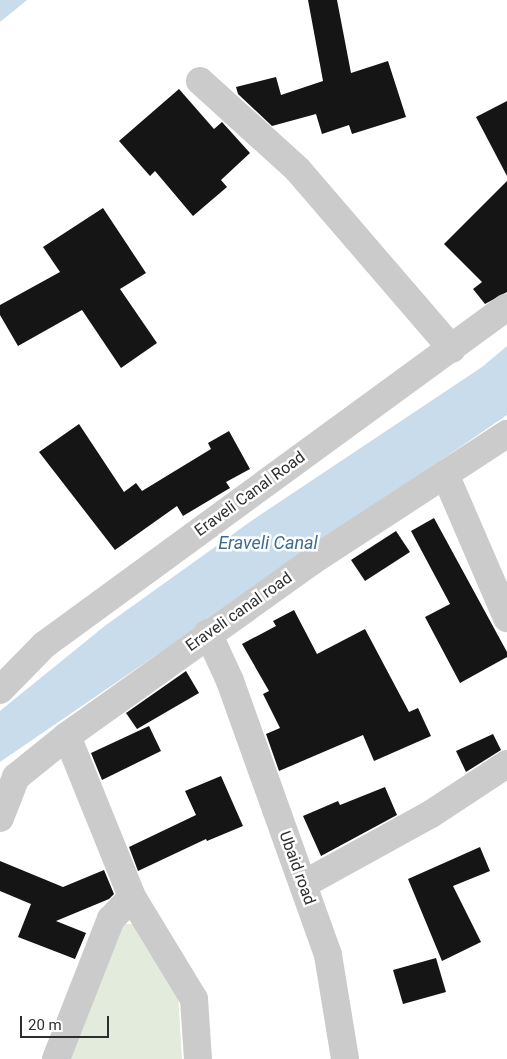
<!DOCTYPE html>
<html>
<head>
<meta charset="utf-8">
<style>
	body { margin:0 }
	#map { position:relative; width:507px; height:1059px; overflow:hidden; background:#fff; font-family:Roboto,sans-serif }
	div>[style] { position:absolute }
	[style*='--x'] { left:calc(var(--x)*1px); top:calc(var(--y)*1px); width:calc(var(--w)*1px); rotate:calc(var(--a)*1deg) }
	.green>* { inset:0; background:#e3ebdc }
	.water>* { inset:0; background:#c8dceb }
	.building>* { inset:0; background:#151515 }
	.minor>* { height:28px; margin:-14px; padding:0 14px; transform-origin:14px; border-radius:14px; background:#cbcbcb }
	span { translate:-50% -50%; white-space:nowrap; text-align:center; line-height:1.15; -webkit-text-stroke:5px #fff; paint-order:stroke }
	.street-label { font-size:16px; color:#2e2e2e }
	.water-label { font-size:18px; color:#3d6c90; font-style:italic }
	.scale { position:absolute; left:20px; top:1016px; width:89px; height:22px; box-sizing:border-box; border:2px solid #2e2e2e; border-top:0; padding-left:6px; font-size:15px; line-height:18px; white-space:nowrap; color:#2e2e2e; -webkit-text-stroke:4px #fff; paint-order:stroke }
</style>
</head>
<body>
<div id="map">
	<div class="green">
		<div style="clip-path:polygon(121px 924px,136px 924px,178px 993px,182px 1059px,69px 1059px)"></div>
	</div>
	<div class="water">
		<div style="clip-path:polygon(0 0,27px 0,0 22px)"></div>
		<div style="clip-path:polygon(507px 346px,507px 415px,0 762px,0 711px,6px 706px,106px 625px,254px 519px,482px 367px)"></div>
	</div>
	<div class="building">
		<div style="clip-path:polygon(308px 0,337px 0,351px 73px,388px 61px,406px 117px,352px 134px,349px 125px,322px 134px,316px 114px,272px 126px,238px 94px,236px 87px,276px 77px,281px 95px,323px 81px)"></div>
		<div style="clip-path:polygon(179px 89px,214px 129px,222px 122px,250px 153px,221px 180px,227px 187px,193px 216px,155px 171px,150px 176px,119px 141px)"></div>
		<div style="clip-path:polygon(507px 101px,507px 176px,476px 117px)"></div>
		<div style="clip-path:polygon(507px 181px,507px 292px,485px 304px,473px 289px,482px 282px,444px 244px)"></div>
		<div style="clip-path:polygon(103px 208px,146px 273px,120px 289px,157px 343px,121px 368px,82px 310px,18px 346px,0 315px,0 305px,60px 272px,43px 247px)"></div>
		<div style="clip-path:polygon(79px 424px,124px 492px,136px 483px,142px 491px,211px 449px,208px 443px,229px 431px,250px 469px,226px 482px,230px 488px,183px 516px,177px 506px,115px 550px,39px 452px)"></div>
		<div style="clip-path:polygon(434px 518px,507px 652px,507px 657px,460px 683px,425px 617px,450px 604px,411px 531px)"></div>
		<div style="clip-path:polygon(396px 531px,410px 552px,365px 581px,351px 560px)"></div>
		<div style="clip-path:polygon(294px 610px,317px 654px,365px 629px,409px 712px,418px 708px,431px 736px,374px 761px,363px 735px,279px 771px,266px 734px,280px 728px,263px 694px,269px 691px,242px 644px,276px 626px,273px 621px)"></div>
		<div style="clip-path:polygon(186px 671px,199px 693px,137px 729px,126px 713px)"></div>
		<div style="clip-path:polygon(149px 726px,161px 751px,102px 780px,91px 753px)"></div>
		<div style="clip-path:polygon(493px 734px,501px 750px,466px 772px,456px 751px)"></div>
		<div style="clip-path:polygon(221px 776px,243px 826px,207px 841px,206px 839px,138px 871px,129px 847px,196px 815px,185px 791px)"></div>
		<div style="clip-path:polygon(385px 787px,397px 815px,321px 856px,303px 816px,338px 801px,340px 805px)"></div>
		<div style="clip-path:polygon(480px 847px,490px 871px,453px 886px,481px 942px,442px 961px,408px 879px)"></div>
		<div style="clip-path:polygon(0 861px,63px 887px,104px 870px,114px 894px,109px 899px,56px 921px,86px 933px,75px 959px,18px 937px,31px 904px,0 891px)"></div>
		<div style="clip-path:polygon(436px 958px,446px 992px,403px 1004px,393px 970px)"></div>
	</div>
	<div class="minor">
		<div style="--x:200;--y:81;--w:132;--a:42.2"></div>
		<div style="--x:298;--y:170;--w:236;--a:49.3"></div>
		<div style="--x:445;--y:474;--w:157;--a:66.7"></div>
		<div style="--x:208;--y:633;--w:53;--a:65.4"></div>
		<div style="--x:230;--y:681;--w:291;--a:70.3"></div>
		<div style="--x:328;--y:955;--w:105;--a:80.7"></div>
		<div style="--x:0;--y:690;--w:63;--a:-45.6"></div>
		<div style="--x:44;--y:645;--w:573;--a:-36.13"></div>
		<div style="--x:67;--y:736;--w:174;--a:68"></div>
		<div style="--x:132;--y:897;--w:119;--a:58.7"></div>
		<div style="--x:194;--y:999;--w:60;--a:86.2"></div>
		<div style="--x:0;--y:818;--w:44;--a:-68.7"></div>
		<div style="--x:16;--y:777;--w:65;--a:-38.8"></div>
		<div style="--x:67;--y:736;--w:301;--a:-35.5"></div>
		<div style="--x:312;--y:561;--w:233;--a:-33.1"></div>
		<div style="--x:304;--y:884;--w:145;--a:-28.9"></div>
		<div style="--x:431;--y:814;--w:91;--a:-33.3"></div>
		<div style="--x:56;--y:1059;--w:150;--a:-68.6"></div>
		<div style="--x:111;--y:919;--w:30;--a:-46"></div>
	</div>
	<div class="street-label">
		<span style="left:250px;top:494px;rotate:-36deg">Eraveli Canal Road</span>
		<span style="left:239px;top:612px;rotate:-35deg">Eraveli canal road</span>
		<span style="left:297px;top:868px;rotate:70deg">Ubaid road</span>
	</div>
	<div class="water-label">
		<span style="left:268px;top:543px">Eraveli Canal</span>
	</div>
	<div class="scale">20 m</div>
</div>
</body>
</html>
